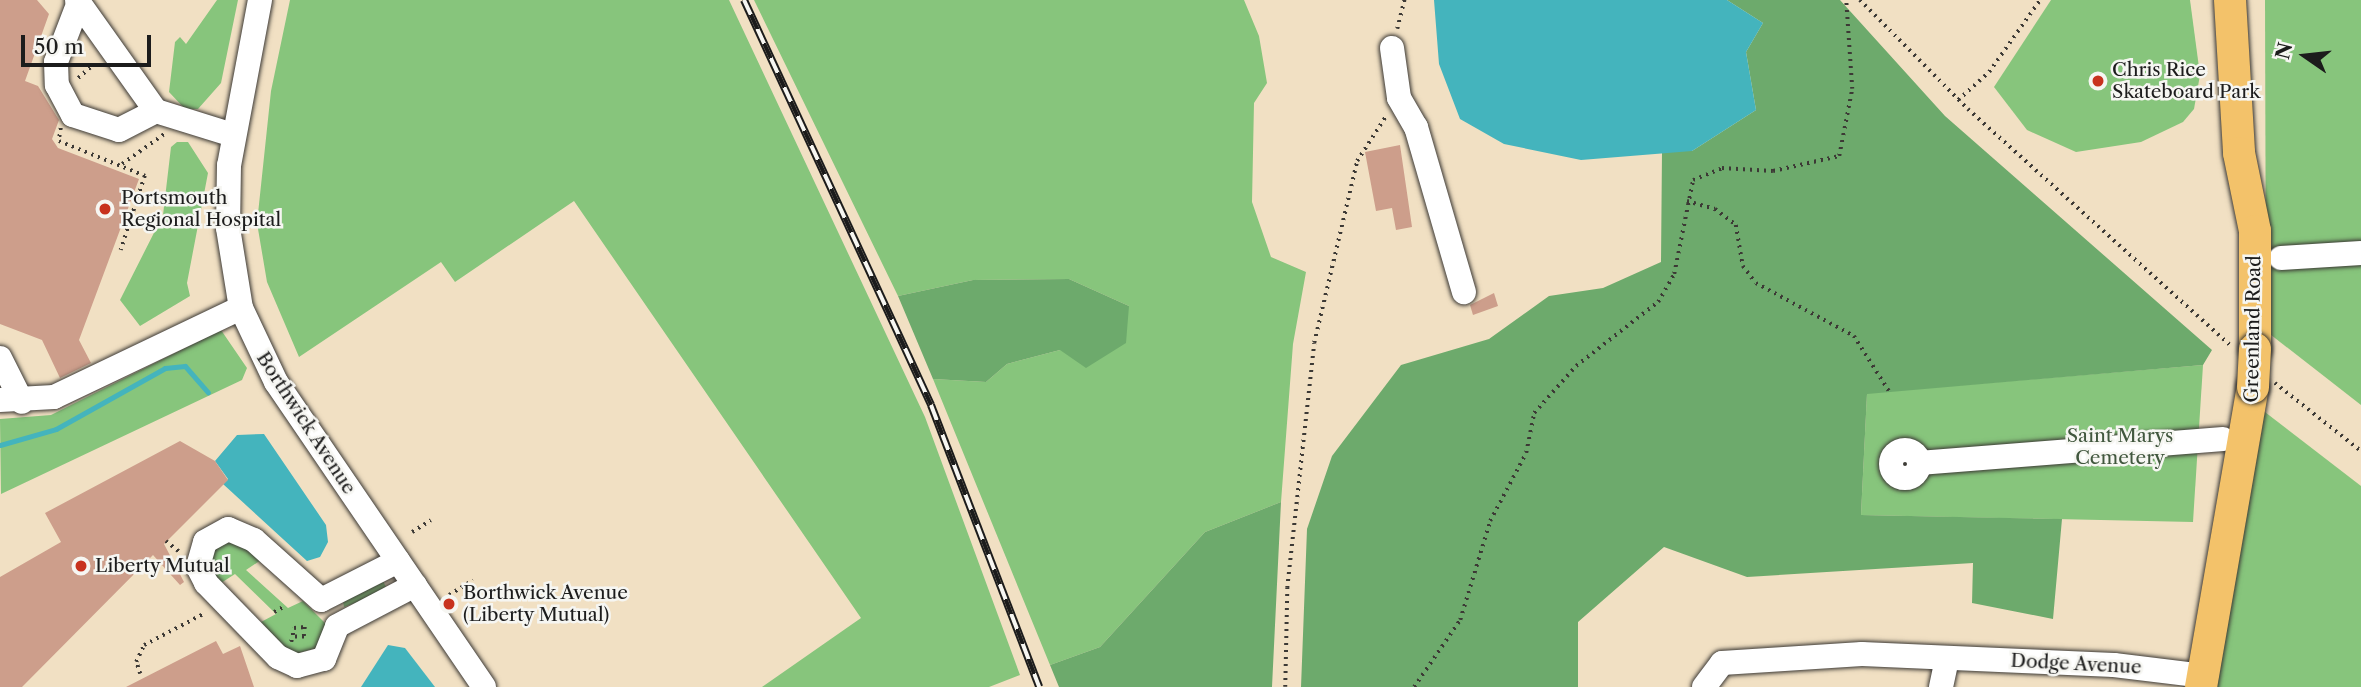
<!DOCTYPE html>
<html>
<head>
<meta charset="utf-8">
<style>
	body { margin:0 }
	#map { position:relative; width:2361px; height:687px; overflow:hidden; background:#f1e0c3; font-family:"Libre Caslon Text",serif }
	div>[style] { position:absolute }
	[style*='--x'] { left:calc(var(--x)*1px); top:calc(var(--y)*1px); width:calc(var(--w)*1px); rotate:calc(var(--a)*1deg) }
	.green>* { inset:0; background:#87c57c }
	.forest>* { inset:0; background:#6daa6c }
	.water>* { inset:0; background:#44b4bd }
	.stream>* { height:5px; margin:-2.5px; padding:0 2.5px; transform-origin:2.5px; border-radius:2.5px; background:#44b4bd }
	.building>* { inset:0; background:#cd9e8b }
	.path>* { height:3.5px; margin-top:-1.75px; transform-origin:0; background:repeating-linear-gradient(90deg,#3c3935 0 2px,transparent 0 7px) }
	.roads { filter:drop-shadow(0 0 2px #3c3935) drop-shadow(0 0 2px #3c3935) }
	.minor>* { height:24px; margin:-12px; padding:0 12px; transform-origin:12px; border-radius:12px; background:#fff }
	.minor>.ring { margin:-12px; padding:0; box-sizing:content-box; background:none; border:24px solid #fff; border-radius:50% }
	.major>* { height:32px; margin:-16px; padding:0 16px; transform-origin:16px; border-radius:16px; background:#f3c26a }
	.rail>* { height:8px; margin-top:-4px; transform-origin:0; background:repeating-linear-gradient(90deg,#f6f6f2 0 16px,#1c1c1c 0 32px); box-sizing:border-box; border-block:2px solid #1c1c1c }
	.bridges { filter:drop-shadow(0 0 2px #3c3935) drop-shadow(0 0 2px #3c3935) }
	.major-bridge>* { height:32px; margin:-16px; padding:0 16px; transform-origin:16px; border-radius:16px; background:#f3c26a }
	.dots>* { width:19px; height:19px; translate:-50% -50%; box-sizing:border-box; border:4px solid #f6f6f2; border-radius:50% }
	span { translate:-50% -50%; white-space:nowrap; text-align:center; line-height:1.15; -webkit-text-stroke:5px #f6f6f2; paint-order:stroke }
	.poi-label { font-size:19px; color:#1c1c1c }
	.left { translate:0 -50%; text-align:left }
	.street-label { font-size:19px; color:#1c1c1c }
	.park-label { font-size:19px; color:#41573e }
	.north { position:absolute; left:2270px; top:21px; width:70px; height:70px; -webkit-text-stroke:5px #f6f6f2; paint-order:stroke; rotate:284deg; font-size:19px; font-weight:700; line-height:28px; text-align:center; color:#1c1c1c }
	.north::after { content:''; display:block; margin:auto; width:24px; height:32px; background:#1c1c1c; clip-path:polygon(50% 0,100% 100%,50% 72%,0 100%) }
	.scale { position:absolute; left:21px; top:35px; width:130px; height:32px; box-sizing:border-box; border:4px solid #1c1c1c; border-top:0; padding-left:9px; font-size:21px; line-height:24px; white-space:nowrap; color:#1c1c1c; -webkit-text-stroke:5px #f6f6f2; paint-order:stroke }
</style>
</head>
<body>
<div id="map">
	<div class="green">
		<div style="clip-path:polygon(217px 0,238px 0,221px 83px,198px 109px,185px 109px,169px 92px,175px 42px,180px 37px,186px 44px)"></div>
		<div style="clip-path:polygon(290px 0,729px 0,925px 417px,1020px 675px,989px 687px,762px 687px,861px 618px,574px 201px,455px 282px,441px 262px,299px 357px,267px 282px,257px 223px,271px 91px)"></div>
		<div style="clip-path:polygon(754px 0,1244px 0,1259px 36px,1267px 83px,1254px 103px,1252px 202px,1271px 257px,1306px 272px,1293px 344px,1281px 502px,1205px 532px,1100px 647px,1050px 665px,933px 379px,986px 382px,1007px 364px,1060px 350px,1129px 306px,1069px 279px,973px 280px,898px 296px)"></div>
		<div style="clip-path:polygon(2051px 0,2190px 0,2200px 75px,2194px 109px,2183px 122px,2141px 142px,2076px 152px,2027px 130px,1994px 87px)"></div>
		<div style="clip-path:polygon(2265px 0,2361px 0,2361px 405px,2266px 331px)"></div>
		<div style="clip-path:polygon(177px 142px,188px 142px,208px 173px,187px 283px,190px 296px,140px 326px,120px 300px,163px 215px,171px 147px)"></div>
		<div style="clip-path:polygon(221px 330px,247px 368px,242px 380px,1px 494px,0 419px,51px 415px)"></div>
		<div style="clip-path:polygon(2203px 365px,2193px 522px,1861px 515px,1867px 393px)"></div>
		<div style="clip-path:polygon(2248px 399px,2361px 486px,2361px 687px,2193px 687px)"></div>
		<div style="clip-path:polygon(232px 538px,261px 560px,246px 570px,288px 608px,303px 601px,327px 625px,327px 645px,292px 655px,261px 622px,276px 614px,235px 574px,221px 583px,207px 567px,218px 541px)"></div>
		<div style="clip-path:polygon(382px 579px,388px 591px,344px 607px,343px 601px)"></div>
	</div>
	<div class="forest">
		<div style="clip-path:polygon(1727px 0,1840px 0,1945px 116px,2212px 350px,2203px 365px,1867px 394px,1861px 515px,2062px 519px,2053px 619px,1972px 603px,1973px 563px,1747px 577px,1664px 547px,1578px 622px,1578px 687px,1301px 687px,1307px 529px,1332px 456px,1401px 365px,1489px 339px,1549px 296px,1603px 288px,1661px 262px,1662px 151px,1692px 151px,1756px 110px,1746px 52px,1763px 23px)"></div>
		<div style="clip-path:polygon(1069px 279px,1129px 306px,1126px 343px,1086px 368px,1060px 350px,1007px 364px,986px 382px,933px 379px,898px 296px,973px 280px)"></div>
		<div style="clip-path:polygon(1281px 502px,1272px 687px,1059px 687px,1050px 665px,1100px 647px,1205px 532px)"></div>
	</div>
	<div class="water">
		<div style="clip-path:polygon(1434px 0,1727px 0,1763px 23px,1746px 52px,1756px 110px,1692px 151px,1581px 160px,1504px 144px,1460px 119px,1439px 64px)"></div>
		<div style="clip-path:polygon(264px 434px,326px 525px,328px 542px,320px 557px,307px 561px,223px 484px,228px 479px,215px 461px,237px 435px)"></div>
		<div style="clip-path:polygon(388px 645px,405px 648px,435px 687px,361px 687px)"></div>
	</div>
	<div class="stream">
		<div style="--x:0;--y:445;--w:58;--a:-15.9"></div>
		<div style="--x:56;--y:429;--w:125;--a:-29.2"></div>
		<div style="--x:165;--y:368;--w:20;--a:-6"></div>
		<div style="--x:185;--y:366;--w:35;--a:49"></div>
	</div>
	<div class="building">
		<div style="clip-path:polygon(0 0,37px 0,49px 14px,25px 81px,38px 86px,59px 120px,52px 139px,58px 148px,139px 179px,79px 340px,91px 363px,60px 378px,42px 340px,0 324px)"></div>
		<div style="clip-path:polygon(1400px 145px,1412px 227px,1396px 230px,1392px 208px,1376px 211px,1365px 152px)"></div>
		<div style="clip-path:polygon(1494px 293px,1498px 306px,1473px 315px,1470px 305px)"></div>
		<div style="clip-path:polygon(180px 441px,215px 461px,228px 480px,164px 544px,184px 582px,180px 585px,153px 555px,22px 687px,0 687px,0 577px,61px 542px,45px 513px)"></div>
		<div style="clip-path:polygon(216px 641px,223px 654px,240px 646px,254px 687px,126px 687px)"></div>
	</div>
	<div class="path">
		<div style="--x:1860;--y:0;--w:153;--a:45.3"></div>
		<div style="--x:1968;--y:109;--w:355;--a:42"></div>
		<div style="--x:1397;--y:29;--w:30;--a:-76"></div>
		<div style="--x:78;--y:78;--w:18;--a:-41"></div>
		<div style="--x:1958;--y:100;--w:42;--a:-42.1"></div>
		<div style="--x:1989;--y:72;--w:88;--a:-54.7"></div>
		<div style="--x:61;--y:128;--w:13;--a:99"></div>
		<div style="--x:59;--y:141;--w:93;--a:22.1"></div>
		<div style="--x:145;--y:176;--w:78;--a:108"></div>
		<div style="--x:122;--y:164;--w:52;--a:-35.5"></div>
		<div style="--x:1687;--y:201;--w:29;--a:16"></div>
		<div style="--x:1715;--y:209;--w:26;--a:37"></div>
		<div style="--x:1736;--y:225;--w:42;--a:80.3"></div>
		<div style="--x:1743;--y:266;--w:21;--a:53"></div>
		<div style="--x:1756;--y:283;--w:111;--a:28.4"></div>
		<div style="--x:1854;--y:336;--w:65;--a:57.5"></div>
		<div style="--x:2275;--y:383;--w:110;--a:38.3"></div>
		<div style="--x:412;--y:532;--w:22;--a:-32"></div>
		<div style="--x:166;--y:541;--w:19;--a:39"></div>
		<div style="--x:449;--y:595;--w:28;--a:-32"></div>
		<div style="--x:274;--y:612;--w:13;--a:-29"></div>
		<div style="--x:291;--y:642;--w:14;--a:-78"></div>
		<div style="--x:294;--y:628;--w:11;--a:-5"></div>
		<div style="--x:305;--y:627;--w:10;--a:96"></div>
		<div style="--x:304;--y:637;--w:9;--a:180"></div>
		<div style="--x:140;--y:674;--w:13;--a:-108"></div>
		<div style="--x:136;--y:662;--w:19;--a:-65"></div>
		<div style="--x:144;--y:645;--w:69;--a:-27.7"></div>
		<div style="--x:1285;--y:687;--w:99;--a:-88.8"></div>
		<div style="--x:1287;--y:588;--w:246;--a:-83.7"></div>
		<div style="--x:1314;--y:343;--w:187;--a:-76.7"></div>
		<div style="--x:1357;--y:161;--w:54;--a:-57.2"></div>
		<div style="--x:1414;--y:687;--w:81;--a:-55.5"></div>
		<div style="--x:1460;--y:620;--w:103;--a:-73.1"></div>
		<div style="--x:1490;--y:521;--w:77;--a:-62.1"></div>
		<div style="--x:1526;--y:453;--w:41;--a:-78.7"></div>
		<div style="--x:1534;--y:413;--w:63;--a:-48.2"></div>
		<div style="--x:1576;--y:366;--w:104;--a:-38"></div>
		<div style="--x:1658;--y:302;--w:32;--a:-60"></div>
		<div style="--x:1674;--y:274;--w:96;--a:-78.6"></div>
		<div style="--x:1693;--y:180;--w:31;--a:-22"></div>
		<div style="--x:1722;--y:168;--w:51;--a:3.4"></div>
		<div style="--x:1773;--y:171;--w:68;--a:-12.8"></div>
		<div style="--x:1839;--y:156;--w:68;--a:-79"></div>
		<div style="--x:1852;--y:89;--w:89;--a:-93.9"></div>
	</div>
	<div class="roads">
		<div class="minor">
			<div style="--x:77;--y:0;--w:136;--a:54.6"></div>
			<div style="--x:156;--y:111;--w:81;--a:17.3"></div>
			<div style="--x:260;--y:0;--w:168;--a:100.6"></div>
			<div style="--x:229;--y:165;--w:63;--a:90.9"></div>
			<div style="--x:228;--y:228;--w:81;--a:80.8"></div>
			<div style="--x:241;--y:308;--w:82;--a:64.7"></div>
			<div style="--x:276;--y:382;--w:369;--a:55.7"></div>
			<div style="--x:79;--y:2;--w:64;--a:111"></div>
			<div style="--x:56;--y:62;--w:23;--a:88"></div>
			<div style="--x:57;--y:85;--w:34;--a:62"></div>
			<div style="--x:73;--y:115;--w:48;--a:18.1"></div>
			<div style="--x:119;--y:130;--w:42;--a:-27.2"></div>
			<div style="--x:1392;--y:48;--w:50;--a:82"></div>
			<div style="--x:1399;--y:98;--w:34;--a:60"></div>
			<div style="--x:1416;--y:127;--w:172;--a:73.8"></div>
			<div style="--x:2281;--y:258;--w:80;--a:-3.6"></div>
			<div style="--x:0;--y:358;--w:49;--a:63.4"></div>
			<div style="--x:0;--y:400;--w:54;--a:-3.2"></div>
			<div style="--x:54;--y:397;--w:207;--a:-25.5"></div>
			<div class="ring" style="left:1891px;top:450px;width:4px;height:4px"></div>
			<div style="--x:1919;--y:463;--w:305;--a:-4.5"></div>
			<div style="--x:398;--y:561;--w:86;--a:153.1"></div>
			<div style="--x:321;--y:600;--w:90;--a:-138.2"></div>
			<div style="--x:254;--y:540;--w:28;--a:-157"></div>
			<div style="--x:228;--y:529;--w:26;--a:151"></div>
			<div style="--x:205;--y:542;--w:26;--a:106"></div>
			<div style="--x:198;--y:567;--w:18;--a:63"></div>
			<div style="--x:206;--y:583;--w:103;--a:45.8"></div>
			<div style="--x:278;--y:657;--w:21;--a:25"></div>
			<div style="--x:297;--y:666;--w:28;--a:-15"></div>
			<div style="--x:324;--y:659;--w:35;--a:-68"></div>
			<div style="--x:337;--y:626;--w:88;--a:-27.7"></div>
			<div style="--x:1704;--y:687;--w:30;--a:-53"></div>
			<div style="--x:1722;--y:663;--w:140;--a:-3.7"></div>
			<div style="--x:1862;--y:654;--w:252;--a:2.5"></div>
			<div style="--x:2114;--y:665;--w:90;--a:7"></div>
			<div style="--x:1941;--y:687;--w:29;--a:-78"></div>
		</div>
		<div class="major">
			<div style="--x:2230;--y:0;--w:153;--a:86.6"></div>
			<div style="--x:2239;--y:153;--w:80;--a:78.4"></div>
			<div style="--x:2255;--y:231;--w:118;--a:90"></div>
			<div style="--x:2201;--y:687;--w:304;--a:-80.2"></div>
		</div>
	</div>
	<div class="rail">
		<div style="--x:744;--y:0;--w:446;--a:65.2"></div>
		<div style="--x:931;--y:405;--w:302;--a:69"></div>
	</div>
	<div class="bridges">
		<div class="major-bridge">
			<div style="--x:2253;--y:387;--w:38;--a:-87"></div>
		</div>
	</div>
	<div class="dots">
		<div style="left:2098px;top:81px;background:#c8321e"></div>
		<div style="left:105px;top:209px;background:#c8321e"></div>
		<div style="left:81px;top:566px;background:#c8321e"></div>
		<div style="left:449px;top:604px;background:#c8321e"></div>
	</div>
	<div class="poi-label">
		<span class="left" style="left:2112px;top:81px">Chris Rice<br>Skateboard Park</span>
		<span class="left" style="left:121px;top:209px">Portsmouth<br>Regional Hospital</span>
		<span class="left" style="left:95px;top:566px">Liberty Mutual</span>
		<span class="left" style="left:463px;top:604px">Borthwick Avenue<br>(Liberty Mutual)</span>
	</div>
	<div class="street-label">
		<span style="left:2253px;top:329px;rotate:-89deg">Greenland Road</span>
		<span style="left:306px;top:423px;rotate:57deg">Borthwick Avenue</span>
		<span style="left:2076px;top:664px;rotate:3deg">Dodge Avenue</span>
	</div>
	<div class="park-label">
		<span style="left:2120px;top:447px">Saint Marys<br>Cemetery</span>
	</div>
	<div class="north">N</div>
	<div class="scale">50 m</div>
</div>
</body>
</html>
